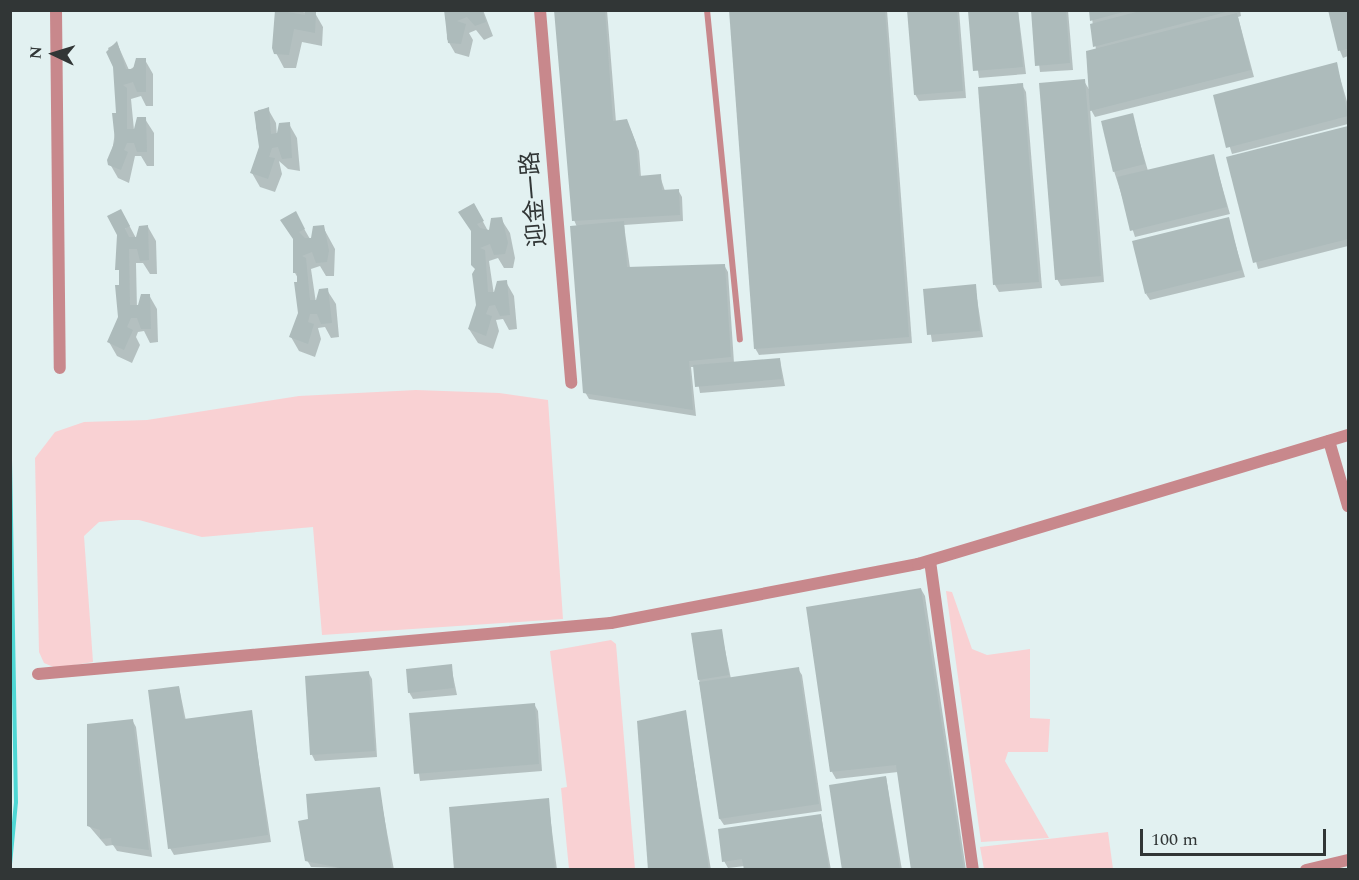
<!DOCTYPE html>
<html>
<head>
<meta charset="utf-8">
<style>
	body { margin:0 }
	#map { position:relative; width:1359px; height:880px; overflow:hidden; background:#e2f1f1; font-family:Spectral,"Noto Sans SC",serif }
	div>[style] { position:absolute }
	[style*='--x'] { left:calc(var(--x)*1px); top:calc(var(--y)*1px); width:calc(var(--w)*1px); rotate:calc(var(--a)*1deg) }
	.green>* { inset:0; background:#f9d1d3 }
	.shadow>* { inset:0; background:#0003 }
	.stream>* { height:4px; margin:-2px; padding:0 2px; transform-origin:2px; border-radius:2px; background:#4ed7d4 }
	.building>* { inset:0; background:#adbbbb }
	.lane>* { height:6px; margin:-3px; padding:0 3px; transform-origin:3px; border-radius:3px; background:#c8888c }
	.street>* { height:12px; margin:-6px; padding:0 6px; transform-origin:6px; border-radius:6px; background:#c8888c }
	span { translate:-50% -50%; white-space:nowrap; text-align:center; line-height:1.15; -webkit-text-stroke:6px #e2f1f1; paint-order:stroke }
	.street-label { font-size:24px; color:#313636 }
	.frame { position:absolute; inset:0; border:12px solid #313636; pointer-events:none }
	.north { position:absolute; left:24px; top:24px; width:60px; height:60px; -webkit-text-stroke:4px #e2f1f1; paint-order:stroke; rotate:274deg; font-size:16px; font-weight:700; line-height:24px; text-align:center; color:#313636 }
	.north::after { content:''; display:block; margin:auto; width:21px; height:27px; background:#313636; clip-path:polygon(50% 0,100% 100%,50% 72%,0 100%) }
	.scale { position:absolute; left:1140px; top:829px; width:186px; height:27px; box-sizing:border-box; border:3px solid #313636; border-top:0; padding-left:8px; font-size:18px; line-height:21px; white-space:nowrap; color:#313636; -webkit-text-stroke:4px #e2f1f1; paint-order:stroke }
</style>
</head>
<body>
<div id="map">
	<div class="green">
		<div style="clip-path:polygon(416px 390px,499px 393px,548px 400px,563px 619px,322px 635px,313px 527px,202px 537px,139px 520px,121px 520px,99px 522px,84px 536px,93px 662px,56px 668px,44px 663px,39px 652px,35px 458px,55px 432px,84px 422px,147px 420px,299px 396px)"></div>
		<div style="clip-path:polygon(946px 591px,952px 592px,972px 649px,987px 655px,1030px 649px,1030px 718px,1050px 719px,1048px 752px,1008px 752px,1005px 761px,1049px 838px,981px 842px)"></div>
		<div style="clip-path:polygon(611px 640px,616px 644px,635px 869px,569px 869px,561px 788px,567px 787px,550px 651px)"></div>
		<div style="clip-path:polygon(1108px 832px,1113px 869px,984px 869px,980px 847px)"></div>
	</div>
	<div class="shadow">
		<div style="clip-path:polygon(277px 10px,315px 13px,323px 27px,322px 46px,302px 42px,296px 68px,284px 68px,276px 53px)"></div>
		<div style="clip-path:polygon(446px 10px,483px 10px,493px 36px,484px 40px,476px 30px,469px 33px,473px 40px,469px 57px,455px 53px,447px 39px)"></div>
		<div style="clip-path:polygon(556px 10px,607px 10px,616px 122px,630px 128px,639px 151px,641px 177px,660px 176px,665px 191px,678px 190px,682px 197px,683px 221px,624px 225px,630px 268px,724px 265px,728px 272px,734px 363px,780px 360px,785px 386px,700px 393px,695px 367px,691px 367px,696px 416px,589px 399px,585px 392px,577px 227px,574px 220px)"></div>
		<div style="clip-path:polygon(731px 10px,887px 10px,912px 343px,759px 355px,755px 348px)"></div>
		<div style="clip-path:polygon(909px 10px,959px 10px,966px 98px,919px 101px,915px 94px)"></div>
		<div style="clip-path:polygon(1018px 10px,1026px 74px,979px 78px,970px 13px)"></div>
		<div style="clip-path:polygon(1032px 10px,1068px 10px,1073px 70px,1040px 72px)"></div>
		<div style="clip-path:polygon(1091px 10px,1240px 10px,1241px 16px,1238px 17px,1254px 77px,1095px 117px,1090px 108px,1104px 282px,1061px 286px,1057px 279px,1084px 81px,1090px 91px,1096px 50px)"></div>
		<div style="clip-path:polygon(1330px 10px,1348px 10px,1348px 56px,1343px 58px,1340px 51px)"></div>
		<div style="clip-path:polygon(117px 43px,129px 70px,145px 60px,153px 74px,153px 106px,146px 106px,141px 96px,131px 99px,134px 130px,145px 119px,154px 133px,154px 166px,147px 166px,141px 156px,135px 156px,129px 183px,118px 178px,110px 164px,118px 114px,115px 67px,108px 48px)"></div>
		<div style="clip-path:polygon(1336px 64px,1348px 105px,1348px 124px,1232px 154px,1214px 96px)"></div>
		<div style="clip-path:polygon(1022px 85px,1026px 92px,1042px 288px,999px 292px,995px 285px,979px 89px)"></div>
		<div style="clip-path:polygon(268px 109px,276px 123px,277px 136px,289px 124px,297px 138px,300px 171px,288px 169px,279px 161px,282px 174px,275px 192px,260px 187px,252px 173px,261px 147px,256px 127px,258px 110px)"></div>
		<div style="clip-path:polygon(1132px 115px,1148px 171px,1213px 155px,1230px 214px,1135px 237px,1114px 171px)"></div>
		<div style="clip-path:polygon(1348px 128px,1348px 246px,1258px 269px,1228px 158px)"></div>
		<div style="clip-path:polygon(474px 205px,488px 231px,501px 219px,510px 233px,515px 258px,513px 268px,504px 268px,498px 258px,489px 261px,494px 295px,506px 282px,514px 296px,517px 329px,509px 330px,503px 319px,496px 320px,499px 331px,493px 349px,478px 343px,469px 329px,477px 306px)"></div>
		<div style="clip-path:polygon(295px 213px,310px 239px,323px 227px,335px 249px,334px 276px,326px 276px,320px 266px,311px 269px,316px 303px,327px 290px,336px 304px,339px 337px,331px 338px,325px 327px,318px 328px,321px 339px,315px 357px,299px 351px,291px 337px,299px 314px,299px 280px,295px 273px)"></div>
		<div style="clip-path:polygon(1228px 219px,1245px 277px,1150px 300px,1146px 294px)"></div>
		<div style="clip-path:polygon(129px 225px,137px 240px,148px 227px,156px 241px,157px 274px,150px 274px,143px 263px,136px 263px,137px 309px,149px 295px,157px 309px,158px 342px,150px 343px,144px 331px,138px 332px,136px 337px,140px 345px,132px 363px,117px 356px,109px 342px,120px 317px,119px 235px)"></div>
		<div style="clip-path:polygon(975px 286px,983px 337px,932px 342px,924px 290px)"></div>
		<div style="clip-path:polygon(921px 589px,925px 596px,966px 870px,912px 870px,898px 772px,836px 779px,832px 772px)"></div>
		<div style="clip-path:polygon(721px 630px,731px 679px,798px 669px,802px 675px,822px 811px,724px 825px,720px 819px,699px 679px)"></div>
		<div style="clip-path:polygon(451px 666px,457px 695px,413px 699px,409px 692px)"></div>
		<div style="clip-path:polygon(368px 672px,372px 679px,377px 757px,315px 761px,312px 755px)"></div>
		<div style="clip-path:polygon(179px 687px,186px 721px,251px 712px,271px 842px,174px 855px,170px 848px)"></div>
		<div style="clip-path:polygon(534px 704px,538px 711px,542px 771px,420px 781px,411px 714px)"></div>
		<div style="clip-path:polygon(685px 712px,711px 870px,649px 870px)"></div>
		<div style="clip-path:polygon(132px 720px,136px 727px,152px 857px,117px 851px,113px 845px,106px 846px,89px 826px)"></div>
		<div style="clip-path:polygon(886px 777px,902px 870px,843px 870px)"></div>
		<div style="clip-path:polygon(379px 789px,394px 870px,311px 867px,307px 860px,310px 820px)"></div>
		<div style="clip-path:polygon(548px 800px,557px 870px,455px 870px)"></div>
		<div style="clip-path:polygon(821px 815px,831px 870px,745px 870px,745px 866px,728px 868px,724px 861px)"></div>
	</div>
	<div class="stream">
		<div style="--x:10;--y:460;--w:342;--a:89"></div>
		<div style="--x:16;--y:802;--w:62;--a:95.5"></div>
	</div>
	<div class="building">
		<div style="clip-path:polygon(275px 10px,305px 15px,305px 11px,316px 12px,315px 33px,294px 29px,289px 55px,274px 54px,272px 48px)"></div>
		<div style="clip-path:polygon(444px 10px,482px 10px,486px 22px,475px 26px,467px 17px,457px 21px,466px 24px,461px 44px,448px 43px)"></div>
		<div style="clip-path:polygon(554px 10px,605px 10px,613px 121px,627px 119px,636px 143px,639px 176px,661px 174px,662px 190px,679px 189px,680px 215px,572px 221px)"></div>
		<div style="clip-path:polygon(729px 10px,885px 10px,909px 337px,754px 349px)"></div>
		<div style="clip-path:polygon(907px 10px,957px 10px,963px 91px,914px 95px)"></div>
		<div style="clip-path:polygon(1018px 10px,1023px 67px,973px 71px,968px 11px)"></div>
		<div style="clip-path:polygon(1031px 10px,1066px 10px,1070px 63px,1035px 66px)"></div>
		<div style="clip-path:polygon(1089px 10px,1127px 10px,1127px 11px,1090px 21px)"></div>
		<div style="clip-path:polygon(1144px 10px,1229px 10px,1230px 11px,1093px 47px,1090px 24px)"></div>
		<div style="clip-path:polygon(1328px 10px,1348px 10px,1348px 49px,1338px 51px)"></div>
		<div style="clip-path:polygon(1237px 13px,1251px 70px,1090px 111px,1086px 51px)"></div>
		<div style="clip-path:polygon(117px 41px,126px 69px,133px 69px,136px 58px,146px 58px,146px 92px,137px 92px,133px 82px,123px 85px,127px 88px,127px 129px,134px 129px,137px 117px,146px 117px,147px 152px,137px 152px,134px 143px,127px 143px,124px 150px,128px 152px,121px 170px,108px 165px,107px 160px,115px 141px,112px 113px,116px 113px,113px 67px,106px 52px)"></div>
		<div style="clip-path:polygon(1337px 62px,1348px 116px,1226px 148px,1213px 95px)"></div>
		<div style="clip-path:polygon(1085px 79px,1101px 276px,1055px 280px,1039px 83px)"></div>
		<div style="clip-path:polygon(1023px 83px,1039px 282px,993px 285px,978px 87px)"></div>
		<div style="clip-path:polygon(269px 107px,271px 134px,277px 133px,279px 123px,290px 122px,292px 158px,282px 159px,278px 147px,272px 148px,269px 157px,275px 158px,268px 179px,250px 173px,259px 147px,254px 112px)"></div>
		<div style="clip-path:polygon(1133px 113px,1145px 164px,1113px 172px,1101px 121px)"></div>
		<div style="clip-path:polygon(1348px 126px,1348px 239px,1253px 263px,1226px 157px)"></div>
		<div style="clip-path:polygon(1214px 154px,1227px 207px,1130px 231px,1117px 177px)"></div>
		<div style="clip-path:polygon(474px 203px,484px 221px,477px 224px,480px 228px,489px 230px,491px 218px,502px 217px,508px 243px,505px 254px,494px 255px,490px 244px,480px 248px,485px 250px,488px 292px,494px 292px,497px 281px,507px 280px,510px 315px,500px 316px,495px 305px,489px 306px,486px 314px,492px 316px,486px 336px,468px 329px,476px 305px,472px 274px,475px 269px,471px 265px,471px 231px,458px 212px)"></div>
		<div style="clip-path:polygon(121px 209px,130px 226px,125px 229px,129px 237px,136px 237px,139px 226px,148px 225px,149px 260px,140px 261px,137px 249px,129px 249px,130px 305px,138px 305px,141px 294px,150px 294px,151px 329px,141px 329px,137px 318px,131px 318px,127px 327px,133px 330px,124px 350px,107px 342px,118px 317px,115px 285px,119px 285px,119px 270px,115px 270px,117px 235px,107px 216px)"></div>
		<div style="clip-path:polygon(296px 211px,305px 229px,299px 232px,305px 238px,311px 238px,313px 226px,324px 225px,329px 251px,327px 262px,316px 263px,312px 252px,302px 256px,306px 258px,310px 300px,316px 300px,319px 289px,328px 288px,332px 323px,321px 324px,317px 314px,310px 314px,308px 322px,314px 324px,308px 344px,289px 337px,298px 313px,294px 282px,297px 282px,297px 273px,293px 273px,293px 239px,280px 220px)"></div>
		<div style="clip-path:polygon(1229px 217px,1242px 270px,1145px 294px,1132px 241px)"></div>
		<div style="clip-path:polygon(624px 221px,627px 267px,725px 264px,731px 357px,689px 361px,693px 410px,583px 393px,570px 226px)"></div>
		<div style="clip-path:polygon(976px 284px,980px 331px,927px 335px,923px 289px)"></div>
		<div style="clip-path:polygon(780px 358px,782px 379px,695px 387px,693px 365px)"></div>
		<div style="clip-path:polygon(921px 588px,964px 870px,911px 870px,896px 765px,830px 772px,806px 607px)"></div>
		<div style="clip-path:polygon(722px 629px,729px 675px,698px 680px,691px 633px)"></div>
		<div style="clip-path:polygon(452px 664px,454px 688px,408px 693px,406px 669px)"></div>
		<div style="clip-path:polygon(799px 667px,819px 804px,719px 819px,699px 682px)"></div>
		<div style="clip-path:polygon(369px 671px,375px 751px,310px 755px,305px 676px)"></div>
		<div style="clip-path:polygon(179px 686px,184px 719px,252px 710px,268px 835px,168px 849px,148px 690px)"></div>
		<div style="clip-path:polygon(535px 703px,539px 764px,414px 774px,409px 713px)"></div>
		<div style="clip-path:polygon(686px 710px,709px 870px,648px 870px,637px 721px)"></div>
		<div style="clip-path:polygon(133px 719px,149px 850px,112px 845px,111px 838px,100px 839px,100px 830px,87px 826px,87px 724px)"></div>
		<div style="clip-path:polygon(886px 776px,900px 870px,842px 870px,829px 785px)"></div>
		<div style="clip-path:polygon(380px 787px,392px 870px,341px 868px,305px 861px,298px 821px,308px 819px,306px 794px)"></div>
		<div style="clip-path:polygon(549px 798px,555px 870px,454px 870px,449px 807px)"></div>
		<div style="clip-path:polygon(821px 814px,829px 870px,744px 870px,742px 859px,722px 862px,718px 829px)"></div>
	</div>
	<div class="lane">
		<div style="--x:707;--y:10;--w:331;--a:84.3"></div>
	</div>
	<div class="street">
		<div style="--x:56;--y:10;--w:358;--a:89.4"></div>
		<div style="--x:540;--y:10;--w:374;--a:85.2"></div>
		<div style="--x:1329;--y:441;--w:68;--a:73.7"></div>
		<div style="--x:930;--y:561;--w:312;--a:82.1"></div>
		<div style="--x:38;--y:674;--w:575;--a:-5.09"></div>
		<div style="--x:611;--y:623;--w:313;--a:-10.9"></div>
		<div style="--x:918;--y:564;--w:449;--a:-16.7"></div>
		<div style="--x:1306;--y:870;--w:43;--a:-13.4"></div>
	</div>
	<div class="street-label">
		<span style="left:535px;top:199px;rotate:-95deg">迎金一路</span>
	</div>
	<div class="frame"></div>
	<div class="north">N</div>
	<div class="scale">100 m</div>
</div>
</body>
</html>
